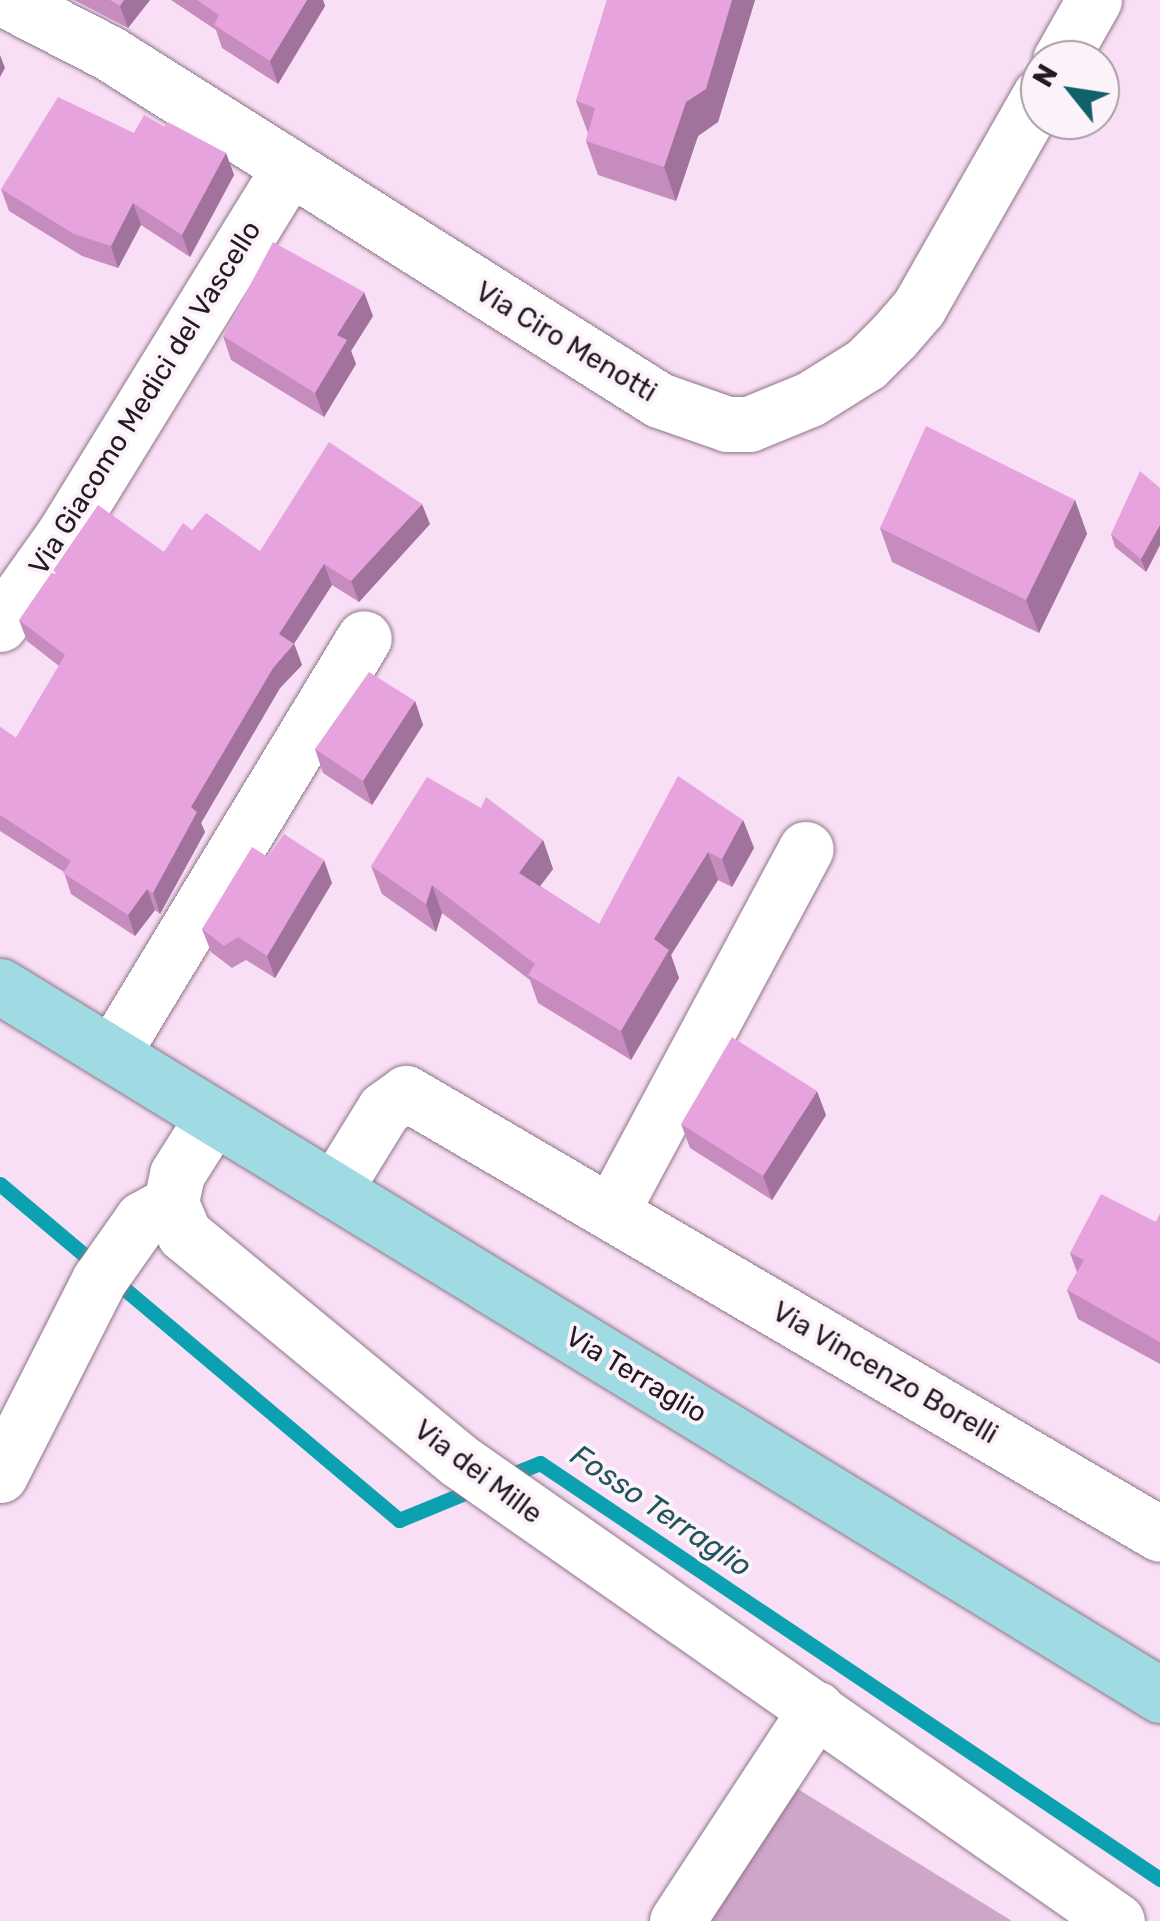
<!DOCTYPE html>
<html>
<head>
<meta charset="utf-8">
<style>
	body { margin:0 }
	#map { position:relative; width:1160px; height:1921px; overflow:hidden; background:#f9dff5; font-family:Rubik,sans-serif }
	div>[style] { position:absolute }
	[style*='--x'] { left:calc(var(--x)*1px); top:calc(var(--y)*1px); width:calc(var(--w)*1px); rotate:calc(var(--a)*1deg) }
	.green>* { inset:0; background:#cea6c8 }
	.stream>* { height:15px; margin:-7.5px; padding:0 7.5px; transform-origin:7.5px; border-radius:7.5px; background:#0ca1b0 }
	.roads { filter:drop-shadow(0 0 2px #8d7689) drop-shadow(0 0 2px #8d7689) }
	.minor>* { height:55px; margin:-27.5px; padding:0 27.5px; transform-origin:27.5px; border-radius:27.5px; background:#fff }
	.major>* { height:55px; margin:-27.5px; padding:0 27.5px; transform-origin:27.5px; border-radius:27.5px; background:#a0dae2 }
	.wall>* { inset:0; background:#c68cbe }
	.shaded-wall>* { inset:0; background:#a1729b }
	.building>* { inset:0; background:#e6a3dd }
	span { translate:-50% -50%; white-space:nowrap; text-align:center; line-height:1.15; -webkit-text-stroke:8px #fcf2fa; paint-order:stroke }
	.street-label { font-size:28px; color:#231a22 }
	.water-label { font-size:30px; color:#21555b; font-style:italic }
	.north { position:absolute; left:1020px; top:40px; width:100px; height:100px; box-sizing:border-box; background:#fcf2fa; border:2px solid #a59ca4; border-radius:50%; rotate:300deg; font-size:28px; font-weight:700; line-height:40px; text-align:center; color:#231a22 }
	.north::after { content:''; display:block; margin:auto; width:35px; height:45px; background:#11606a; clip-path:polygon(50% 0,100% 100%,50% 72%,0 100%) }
</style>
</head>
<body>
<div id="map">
	<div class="green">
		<div style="clip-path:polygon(788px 1783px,1012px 1921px,703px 1921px)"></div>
	</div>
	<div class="stream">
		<div style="--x:0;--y:1184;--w:522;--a:40.1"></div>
		<div style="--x:399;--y:1520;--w:84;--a:-22.3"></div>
		<div style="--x:503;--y:1478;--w:40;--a:-22"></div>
		<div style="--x:540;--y:1463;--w:747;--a:33.86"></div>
	</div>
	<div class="roads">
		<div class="minor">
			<div style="--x:6;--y:0;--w:116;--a:27.2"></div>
			<div style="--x:109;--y:53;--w:650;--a:32.25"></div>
			<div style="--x:659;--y:400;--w:72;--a:19.4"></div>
			<div style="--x:727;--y:424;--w:22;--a:0"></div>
			<div style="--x:749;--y:424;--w:66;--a:-22.3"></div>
			<div style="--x:810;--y:399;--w:66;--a:-32"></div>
			<div style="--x:866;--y:364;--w:40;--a:-45"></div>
			<div style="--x:894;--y:336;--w:38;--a:-49"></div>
			<div style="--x:919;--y:307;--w:244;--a:-60.3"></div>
			<div style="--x:1060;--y:60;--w:69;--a:-60.5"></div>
			<div style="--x:0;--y:624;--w:110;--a:-54.6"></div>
			<div style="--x:64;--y:534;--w:426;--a:-58.4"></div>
			<div style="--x:112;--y:1054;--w:486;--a:-58.8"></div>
			<div style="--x:213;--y:1117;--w:67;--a:122.3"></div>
			<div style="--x:177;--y:1174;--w:30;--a:102"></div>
			<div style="--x:171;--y:1203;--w:34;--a:67"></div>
			<div style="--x:184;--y:1234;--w:355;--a:39.5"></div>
			<div style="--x:458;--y:1460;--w:804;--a:34.97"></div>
			<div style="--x:334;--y:1190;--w:95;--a:-58.3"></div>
			<div style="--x:384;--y:1109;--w:27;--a:-36"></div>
			<div style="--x:406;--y:1093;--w:873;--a:30.32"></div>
			<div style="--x:611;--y:1212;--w:412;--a:-61.8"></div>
			<div style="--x:0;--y:1475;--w:219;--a:-63.1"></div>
			<div style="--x:99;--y:1280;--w:75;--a:-54.8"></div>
			<div style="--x:142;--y:1219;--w:33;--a:-29"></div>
			<div style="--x:677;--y:1921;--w:254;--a:-56.7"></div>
		</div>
		<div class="major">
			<div style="--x:0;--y:986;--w:1360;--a:31.43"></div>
		</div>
	</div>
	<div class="wall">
		<div style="clip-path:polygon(74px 0,150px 0,128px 28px)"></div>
		<div style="clip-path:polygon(171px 0,323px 0,325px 6px,278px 84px,222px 48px,216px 30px)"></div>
		<div style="clip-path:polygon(607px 0,755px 0,718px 122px,698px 136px,676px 201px,598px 175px,586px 141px,588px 133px,576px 101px)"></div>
		<div style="clip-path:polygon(165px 127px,226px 153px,234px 175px,190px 257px,141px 225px,118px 268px,82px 256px,9px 211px,1px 189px,134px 133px)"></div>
		<div style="clip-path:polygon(373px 316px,351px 351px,356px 364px,324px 417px,231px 360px,223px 336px)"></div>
		<div style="clip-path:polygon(1160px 488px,1160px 545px,1146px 572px,1115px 547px,1111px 534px)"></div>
		<div style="clip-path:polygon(1075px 500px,1087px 534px,1039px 633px,892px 562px,880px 528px)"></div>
		<div style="clip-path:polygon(430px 524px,359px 602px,332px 585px,294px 643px,302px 665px,280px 688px,201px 823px,205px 832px,160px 914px,155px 910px,135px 936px,71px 894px,64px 872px,0 831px,0 727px,16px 738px,59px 666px,27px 641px,19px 620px,164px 552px,192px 530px,260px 551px)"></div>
		<div style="clip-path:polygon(415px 701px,423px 725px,372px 805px,323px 773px,315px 749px)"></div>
		<div style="clip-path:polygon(743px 820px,754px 848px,732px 887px,718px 880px,671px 955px,679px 978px,631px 1060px,538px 1003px,530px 980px,442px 913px,436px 932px,382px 894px,371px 866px,543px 840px,553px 869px,540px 886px,599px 924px)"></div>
		<div style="clip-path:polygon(268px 857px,332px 883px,275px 978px,246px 960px,232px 968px,211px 952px,202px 929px)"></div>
		<div style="clip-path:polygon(826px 1115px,772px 1200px,690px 1148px,681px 1124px)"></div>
		<div style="clip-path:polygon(1160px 1214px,1160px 1364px,1078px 1319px,1067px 1290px,1077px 1272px,1070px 1253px,1156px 1222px)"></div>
	</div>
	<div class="shaded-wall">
		<div style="clip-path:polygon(124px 0,150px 0,128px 28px,120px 6px)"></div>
		<div style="clip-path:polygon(307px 0,323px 0,325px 6px,278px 84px,270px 61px)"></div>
		<div style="clip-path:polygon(732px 0,755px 0,718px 122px,698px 136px,676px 201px,664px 167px,686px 102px)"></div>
		<div style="clip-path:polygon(0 55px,5px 68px,0 77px)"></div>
		<div style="clip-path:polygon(226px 153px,234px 175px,190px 257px,182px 235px)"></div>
		<div style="clip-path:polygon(133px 203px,141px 225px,118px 268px,111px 246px)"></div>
		<div style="clip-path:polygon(364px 292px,373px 316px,351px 351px,356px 364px,324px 417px,315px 393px,337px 335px)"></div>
		<div style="clip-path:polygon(1075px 500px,1087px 534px,1039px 633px,1026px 600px)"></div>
		<div style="clip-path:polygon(422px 504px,430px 524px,359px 602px,351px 581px)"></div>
		<div style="clip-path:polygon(1160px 525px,1160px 545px,1146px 572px,1141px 559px)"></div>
		<div style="clip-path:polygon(324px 564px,332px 585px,292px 647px,294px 644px,302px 665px,280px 688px,201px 823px,205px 832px,160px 914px,153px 893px,191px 807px,273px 668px,279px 634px)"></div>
		<div style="clip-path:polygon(415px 701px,423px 725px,372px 805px,363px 781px)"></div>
		<div style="clip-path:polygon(743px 820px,754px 848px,732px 887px,722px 859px)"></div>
		<div style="clip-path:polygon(543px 840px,553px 869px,529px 901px,519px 873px)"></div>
		<div style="clip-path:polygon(708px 852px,718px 880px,671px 955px,679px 978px,631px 1060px,621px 1031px,654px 939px)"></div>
		<div style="clip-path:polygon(324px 860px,332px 883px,275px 978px,267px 956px)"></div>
		<div style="clip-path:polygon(432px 885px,442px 913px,436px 932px,426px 904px)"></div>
		<div style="clip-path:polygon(147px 889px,155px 910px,135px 936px,128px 915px)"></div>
		<div style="clip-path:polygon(817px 1091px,826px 1115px,772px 1200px,763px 1176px)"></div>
	</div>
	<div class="building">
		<div style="clip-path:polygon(110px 0,124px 0,120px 6px)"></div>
		<div style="clip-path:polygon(197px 0,307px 0,270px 61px,214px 25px,219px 15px)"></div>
		<div style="clip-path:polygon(607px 0,732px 0,706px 89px,686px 102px,664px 167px,586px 141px,595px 108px,576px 101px)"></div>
		<div style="clip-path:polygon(58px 97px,134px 133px,144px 115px,165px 127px,168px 122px,226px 153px,182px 235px,133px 203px,111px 246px,74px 234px,1px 189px)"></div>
		<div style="clip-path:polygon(273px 242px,364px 292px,337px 335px,347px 340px,315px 393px,223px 336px)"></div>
		<div style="clip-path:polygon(926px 426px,1075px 500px,1026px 600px,880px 528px)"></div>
		<div style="clip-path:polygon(329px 442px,422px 504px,351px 581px,324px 564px,279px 634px,294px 644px,273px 668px,191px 807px,197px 812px,153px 893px,147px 889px,128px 915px,63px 873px,71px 861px,0 815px,0 727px,16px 738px,65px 655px,19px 620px,98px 505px,164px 552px,183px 523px,192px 530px,206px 513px,260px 551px)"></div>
		<div style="clip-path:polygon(1140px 471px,1160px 488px,1160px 525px,1141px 559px,1111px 534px)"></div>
		<div style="clip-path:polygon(369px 672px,415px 701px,363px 781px,315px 749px)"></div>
		<div style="clip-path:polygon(678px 776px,743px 820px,722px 859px,708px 852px,654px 939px,669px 950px,621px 1031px,528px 975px,535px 964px,432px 885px,426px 904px,371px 866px,427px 777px,481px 808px,486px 797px,543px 840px,519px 873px,599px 924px)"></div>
		<div style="clip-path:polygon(284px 834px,324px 860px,267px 956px,238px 937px,224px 946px,202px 929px,252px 847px,268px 857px)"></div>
		<div style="clip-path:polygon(732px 1037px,817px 1091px,763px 1176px,681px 1124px)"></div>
		<div style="clip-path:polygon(1101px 1194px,1156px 1222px,1160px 1214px,1160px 1342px,1067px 1290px,1084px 1260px,1070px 1253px)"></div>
	</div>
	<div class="street-label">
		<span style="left:566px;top:342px;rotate:31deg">Via Ciro Menotti</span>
		<span style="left:145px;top:398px;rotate:-58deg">Via Giacomo Medici del Vascello</span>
		<span style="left:885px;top:1373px;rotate:30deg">Via Vincenzo Borelli</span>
		<span style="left:636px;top:1375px;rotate:31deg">Via Terraglio</span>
		<span style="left:478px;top:1472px;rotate:37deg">Via dei Mille</span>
	</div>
	<div class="water-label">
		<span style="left:661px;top:1511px;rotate:34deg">Fosso Terraglio</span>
	</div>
	<div class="north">N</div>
</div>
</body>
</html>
